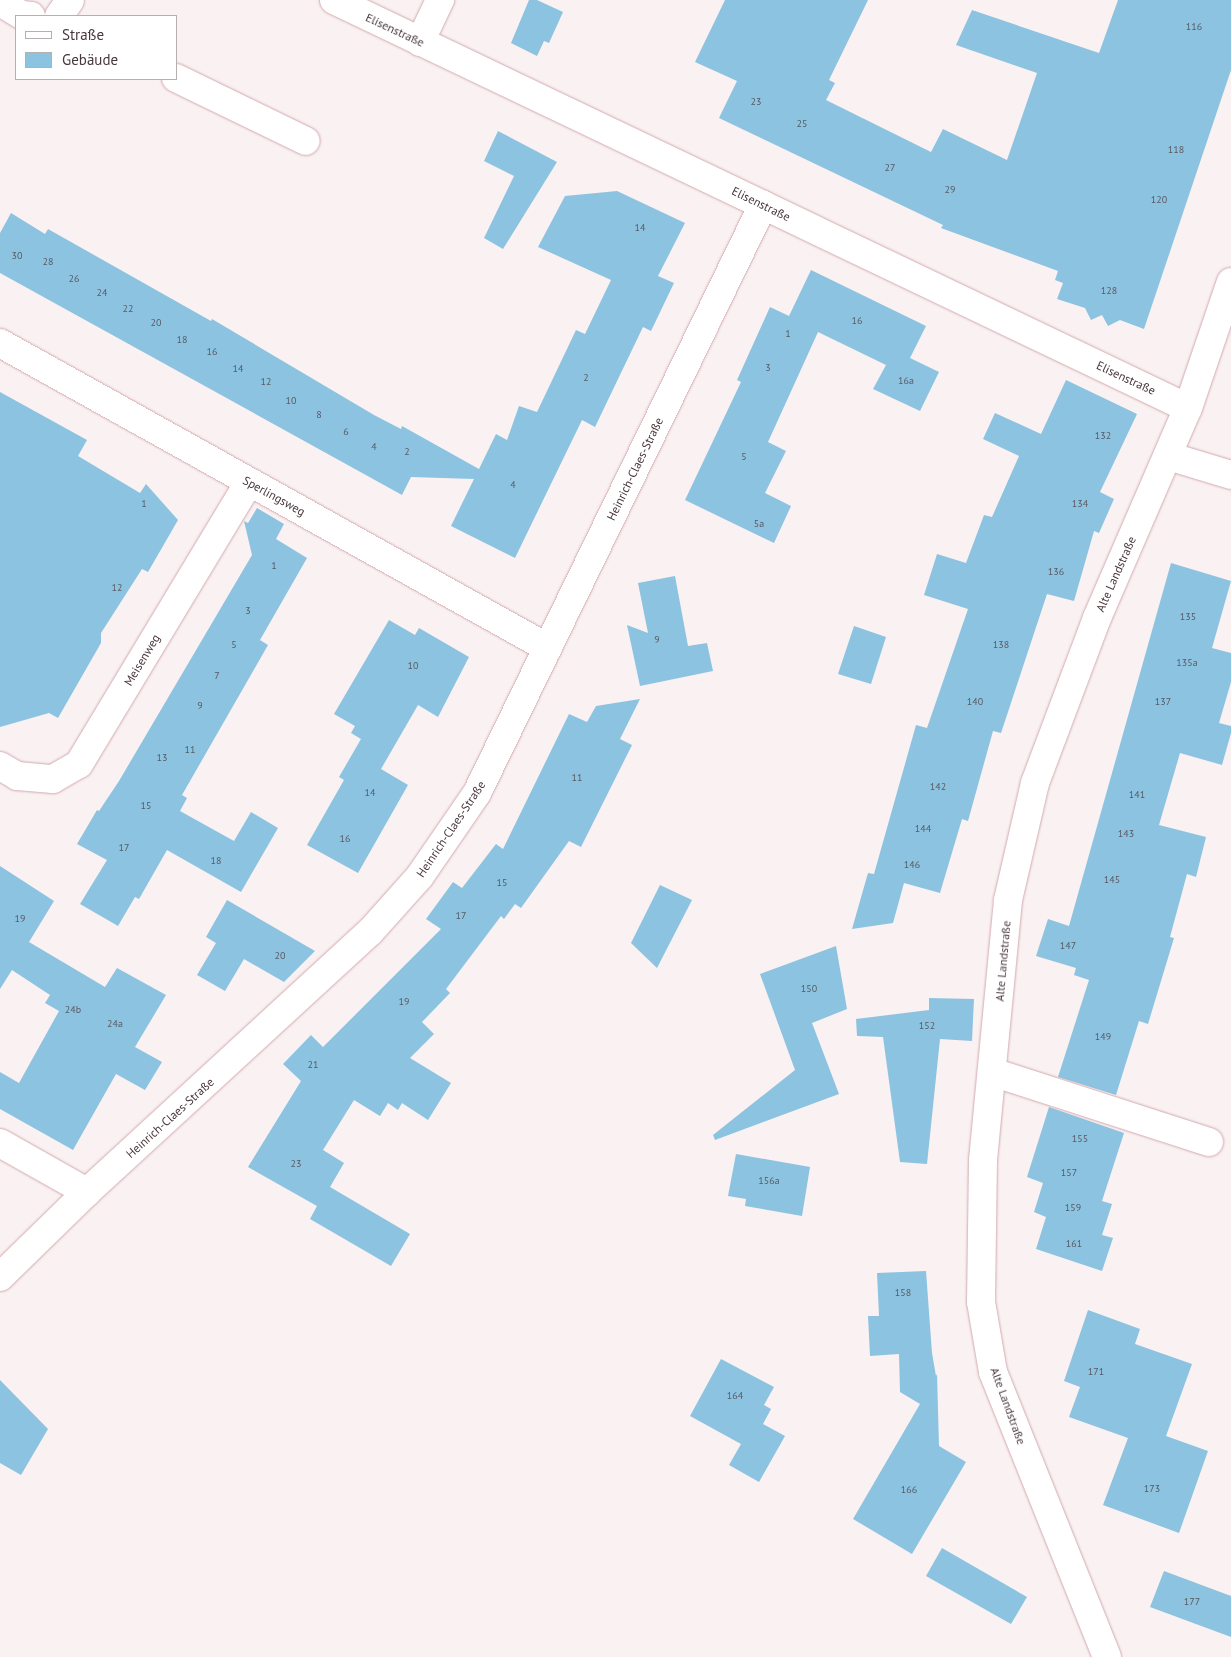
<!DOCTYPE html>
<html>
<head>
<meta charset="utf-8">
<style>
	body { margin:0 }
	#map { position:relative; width:1231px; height:1657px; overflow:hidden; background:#faf1f2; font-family:"PT Sans",sans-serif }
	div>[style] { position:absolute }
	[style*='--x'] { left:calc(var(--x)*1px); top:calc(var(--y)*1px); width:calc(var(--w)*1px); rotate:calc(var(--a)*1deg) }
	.building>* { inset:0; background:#8cc3e0 }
	.roads { filter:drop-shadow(0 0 1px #d2a9af) drop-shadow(0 0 1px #d2a9af) }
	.minor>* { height:28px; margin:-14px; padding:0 14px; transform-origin:14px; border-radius:14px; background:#fff }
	span { translate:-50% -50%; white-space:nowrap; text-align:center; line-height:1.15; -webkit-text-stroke:4px #fff; paint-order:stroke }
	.number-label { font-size:10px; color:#595a64 }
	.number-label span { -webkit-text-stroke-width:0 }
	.street-label { font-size:12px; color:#48373a }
	.legend { position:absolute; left:15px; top:15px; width:162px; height:65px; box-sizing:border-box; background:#fff; border:1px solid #b6afb0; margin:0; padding:6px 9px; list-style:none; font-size:15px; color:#48373a }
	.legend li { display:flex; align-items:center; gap:10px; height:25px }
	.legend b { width:25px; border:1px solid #b6afb0 }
</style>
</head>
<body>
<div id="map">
	<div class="building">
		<div style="clip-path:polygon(529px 0,537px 0,563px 12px,549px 43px,544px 41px,537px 56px,511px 43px)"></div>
		<div style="clip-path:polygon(725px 0,868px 0,829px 80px,835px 83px,826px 100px,931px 152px,943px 129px,1007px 160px,1037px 73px,956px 45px,972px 10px,1099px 53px,1118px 0,1231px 0,1231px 70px,1144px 329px,1120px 320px,1108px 326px,1102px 315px,1091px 320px,1085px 308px,1057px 299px,1063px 283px,1055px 280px,1058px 271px,941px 228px,943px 225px,719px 118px,737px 81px,695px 62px)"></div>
		<div style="clip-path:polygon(498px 131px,557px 162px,503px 249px,484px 238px,514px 176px,484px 161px)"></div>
		<div style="clip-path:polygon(617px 191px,685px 223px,658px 276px,674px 283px,651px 331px,643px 327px,595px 427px,582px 420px,515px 558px,451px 526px,474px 479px,411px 477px,402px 495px,0 273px,0 233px,11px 213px,45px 234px,48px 229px,211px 321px,212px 319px,374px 415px,401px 429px,402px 426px,479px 469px,496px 434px,507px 440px,519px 406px,537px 412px,576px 330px,585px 334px,611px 280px,538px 247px,565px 196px)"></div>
		<div style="clip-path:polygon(811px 270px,926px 326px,910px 358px,939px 372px,920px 411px,873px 389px,886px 365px,818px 332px,768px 442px,786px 451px,765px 493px,791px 506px,774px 543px,685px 500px,741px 382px,737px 380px,770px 307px,789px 316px)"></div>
		<div style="clip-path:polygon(1066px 380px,1137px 414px,1100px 492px,1114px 499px,1099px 533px,1094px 531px,1074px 601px,1047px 594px,1001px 733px,993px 731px,968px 821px,962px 819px,940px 893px,904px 883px,893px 923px,852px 929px,868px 873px,874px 874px,916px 725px,927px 728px,968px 609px,924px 595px,937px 554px,966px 563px,984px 515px,992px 517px,1019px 456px,983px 439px,995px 413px,1041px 434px)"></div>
		<div style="clip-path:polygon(0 392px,87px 440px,78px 456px,140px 493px,146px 484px,178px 520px,148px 572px,142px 569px,101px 633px,101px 643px,58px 718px,49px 713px,0 727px)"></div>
		<div style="clip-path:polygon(257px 508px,284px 524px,276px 539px,307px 558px,260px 640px,268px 645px,182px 795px,187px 798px,180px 811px,234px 841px,251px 812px,278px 828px,241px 892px,167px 850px,139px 899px,135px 897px,118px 926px,80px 904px,107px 860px,77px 844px,97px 810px,99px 811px,119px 781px,252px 555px,244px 521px,248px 523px)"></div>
		<div style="clip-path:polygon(1171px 563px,1231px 581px,1212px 648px,1231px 653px,1231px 682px,1219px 723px,1231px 726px,1231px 733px,1222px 765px,1180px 753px,1159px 825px,1206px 837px,1196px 877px,1187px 874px,1170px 937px,1174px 938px,1148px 1024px,1139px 1021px,1116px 1095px,1058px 1077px,1089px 980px,1074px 975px,1076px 968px,1036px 956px,1048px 919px,1069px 926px)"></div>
		<div style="clip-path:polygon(675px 576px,688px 646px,707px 643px,713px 671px,640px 686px,627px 625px,648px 633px,638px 583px)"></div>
		<div style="clip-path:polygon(389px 620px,415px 635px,419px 628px,469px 657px,438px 717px,418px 705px,381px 769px,408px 785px,358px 873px,307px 845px,344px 780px,339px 777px,361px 739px,351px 733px,355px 726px,334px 714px)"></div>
		<div style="clip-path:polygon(854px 626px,886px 637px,871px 684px,838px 674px)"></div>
		<div style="clip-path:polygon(640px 699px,620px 739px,632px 745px,581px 847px,569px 841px,521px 908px,515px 904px,504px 919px,501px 916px,446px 989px,450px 993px,422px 1022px,434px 1034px,410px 1058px,451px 1083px,428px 1120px,402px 1103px,398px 1110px,388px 1103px,380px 1116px,354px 1100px,323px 1150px,344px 1163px,330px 1187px,410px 1234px,391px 1266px,310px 1219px,317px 1206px,248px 1167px,301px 1081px,283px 1064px,311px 1035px,323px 1047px,441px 929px,426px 919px,453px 882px,462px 888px,496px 844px,503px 849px,569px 714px,587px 722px,596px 706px)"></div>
		<div style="clip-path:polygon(0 866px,54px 901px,29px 942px,105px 987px,117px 968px,166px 995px,135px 1047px,162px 1062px,145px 1090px,116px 1074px,73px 1150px,0 1109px,0 1072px,19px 1083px,59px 1011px,45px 1003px,50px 995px,12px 970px,0 989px)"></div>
		<div style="clip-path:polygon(660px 885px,692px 900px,657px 968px,631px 943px)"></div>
		<div style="clip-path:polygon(227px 900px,315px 951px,284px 982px,244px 959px,225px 991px,197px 975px,216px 943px,206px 937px)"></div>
		<div style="clip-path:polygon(836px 946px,847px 1009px,812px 1023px,839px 1094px,715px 1140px,713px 1135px,795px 1070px,760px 974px)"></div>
		<div style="clip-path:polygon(929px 998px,974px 999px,972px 1041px,940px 1039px,927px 1164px,900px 1162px,883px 1037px,857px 1036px,856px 1019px,929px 1010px)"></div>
		<div style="clip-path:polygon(1049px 1107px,1124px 1133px,1102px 1201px,1112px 1204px,1102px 1235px,1113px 1238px,1102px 1271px,1036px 1249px,1046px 1217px,1034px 1212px,1043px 1183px,1027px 1177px)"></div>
		<div style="clip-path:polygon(736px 1154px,810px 1167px,802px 1216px,745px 1206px,746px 1199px,728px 1196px)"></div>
		<div style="clip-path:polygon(926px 1271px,932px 1353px,936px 1376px,937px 1374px,939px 1446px,966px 1462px,912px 1554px,853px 1519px,920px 1404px,900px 1392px,899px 1354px,870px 1356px,868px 1316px,879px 1316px,877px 1273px)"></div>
		<div style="clip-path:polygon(1088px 1310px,1140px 1329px,1135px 1344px,1192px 1364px,1166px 1436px,1208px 1451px,1179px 1533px,1103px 1505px,1128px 1438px,1069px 1417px,1080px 1387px,1064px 1381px)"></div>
		<div style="clip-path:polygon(721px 1359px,774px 1387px,764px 1405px,771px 1409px,763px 1424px,785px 1436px,759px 1482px,729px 1465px,741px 1444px,690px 1416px)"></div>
		<div style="clip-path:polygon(0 1380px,48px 1429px,21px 1475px,0 1463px)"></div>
		<div style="clip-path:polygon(942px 1548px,1027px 1597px,1011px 1624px,926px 1576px)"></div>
		<div style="clip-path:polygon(1164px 1571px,1231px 1596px,1231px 1637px,1150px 1607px)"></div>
	</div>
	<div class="roads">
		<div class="minor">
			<div style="--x:334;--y:0;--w:946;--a:25.54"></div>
			<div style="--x:0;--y:2;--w:26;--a:31"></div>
			<div style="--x:22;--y:15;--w:9;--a:6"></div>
			<div style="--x:59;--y:16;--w:19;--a:-55"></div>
			<div style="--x:420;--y:42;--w:47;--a:-64.5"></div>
			<div style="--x:176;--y:78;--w:144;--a:25.9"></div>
			<div style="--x:0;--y:343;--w:627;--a:29.1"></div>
			<div style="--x:1168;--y:456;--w:66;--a:16.8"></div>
			<div style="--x:0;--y:766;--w:20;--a:30"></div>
			<div style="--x:17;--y:776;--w:36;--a:5"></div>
			<div style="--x:53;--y:779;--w:30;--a:-30"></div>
			<div style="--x:79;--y:764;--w:329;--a:-58.9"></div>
			<div style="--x:992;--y:1072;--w:228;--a:17.9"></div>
			<div style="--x:0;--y:1143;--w:100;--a:29.4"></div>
			<div style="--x:0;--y:1277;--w:122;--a:-44.3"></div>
			<div style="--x:87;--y:1192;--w:384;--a:-42.6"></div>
			<div style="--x:370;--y:932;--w:75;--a:-48.2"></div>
			<div style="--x:420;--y:876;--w:101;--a:-55.5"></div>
			<div style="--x:477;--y:793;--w:654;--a:-64.06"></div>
			<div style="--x:1107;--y:1657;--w:307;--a:-111.8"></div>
			<div style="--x:993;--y:1372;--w:71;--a:-99.7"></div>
			<div style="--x:981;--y:1302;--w:142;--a:-89.2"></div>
			<div style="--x:983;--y:1160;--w:261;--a:-84.5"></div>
			<div style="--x:1008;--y:900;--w:120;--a:-77"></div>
			<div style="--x:1035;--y:783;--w:176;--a:-69.4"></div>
			<div style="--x:1097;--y:618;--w:229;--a:-66.6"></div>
			<div style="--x:1188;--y:408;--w:133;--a:-71.2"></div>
		</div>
	</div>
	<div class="number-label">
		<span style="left:1194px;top:27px">116</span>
		<span style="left:756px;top:102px">23</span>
		<span style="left:802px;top:124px">25</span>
		<span style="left:1176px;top:150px">118</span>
		<span style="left:890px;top:168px">27</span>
		<span style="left:950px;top:190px">29</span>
		<span style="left:1159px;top:200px">120</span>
		<span style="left:640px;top:228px">14</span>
		<span style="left:17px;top:256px">30</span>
		<span style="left:48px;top:262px">28</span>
		<span style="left:74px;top:279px">26</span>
		<span style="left:1109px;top:291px">128</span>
		<span style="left:102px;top:293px">24</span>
		<span style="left:128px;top:309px">22</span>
		<span style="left:857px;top:321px">16</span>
		<span style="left:156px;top:323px">20</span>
		<span style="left:788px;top:334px">1</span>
		<span style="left:182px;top:340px">18</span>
		<span style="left:212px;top:352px">16</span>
		<span style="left:768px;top:368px">3</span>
		<span style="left:238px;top:369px">14</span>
		<span style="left:586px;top:378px">2</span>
		<span style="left:906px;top:381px">16a</span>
		<span style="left:266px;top:382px">12</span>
		<span style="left:291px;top:401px">10</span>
		<span style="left:319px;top:415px">8</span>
		<span style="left:346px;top:432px">6</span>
		<span style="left:1103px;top:436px">132</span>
		<span style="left:374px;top:447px">4</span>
		<span style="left:407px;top:452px">2</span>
		<span style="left:744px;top:457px">5</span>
		<span style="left:513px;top:485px">4</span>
		<span style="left:144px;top:504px">1</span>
		<span style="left:1080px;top:504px">134</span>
		<span style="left:759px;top:524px">5a</span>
		<span style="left:274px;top:566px">1</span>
		<span style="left:1056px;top:572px">136</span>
		<span style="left:117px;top:588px">12</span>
		<span style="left:248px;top:611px">3</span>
		<span style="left:1188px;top:617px">135</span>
		<span style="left:657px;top:640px">9</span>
		<span style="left:234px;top:645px">5</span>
		<span style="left:1001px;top:645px">138</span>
		<span style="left:1187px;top:663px">135a</span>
		<span style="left:413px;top:666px">10</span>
		<span style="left:217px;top:676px">7</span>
		<span style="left:975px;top:702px">140</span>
		<span style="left:1163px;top:702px">137</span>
		<span style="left:200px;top:706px">9</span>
		<span style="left:190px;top:750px">11</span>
		<span style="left:162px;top:758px">13</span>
		<span style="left:577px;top:778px">11</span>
		<span style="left:938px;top:787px">142</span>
		<span style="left:370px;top:793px">14</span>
		<span style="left:1137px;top:795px">141</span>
		<span style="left:146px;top:806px">15</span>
		<span style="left:923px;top:829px">144</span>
		<span style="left:1126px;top:834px">143</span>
		<span style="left:345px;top:839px">16</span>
		<span style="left:124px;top:848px">17</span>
		<span style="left:216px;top:861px">18</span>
		<span style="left:912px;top:865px">146</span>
		<span style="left:1112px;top:880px">145</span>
		<span style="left:502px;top:883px">15</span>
		<span style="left:461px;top:916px">17</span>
		<span style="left:20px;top:919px">19</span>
		<span style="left:1068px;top:946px">147</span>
		<span style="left:280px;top:956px">20</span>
		<span style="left:809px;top:989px">150</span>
		<span style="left:404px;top:1002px">19</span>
		<span style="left:73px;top:1010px">24b</span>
		<span style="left:115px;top:1024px">24a</span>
		<span style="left:927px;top:1026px">152</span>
		<span style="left:1103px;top:1037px">149</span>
		<span style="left:313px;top:1065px">21</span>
		<span style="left:1080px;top:1139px">155</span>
		<span style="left:296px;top:1164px">23</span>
		<span style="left:1069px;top:1173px">157</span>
		<span style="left:769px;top:1181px">156a</span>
		<span style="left:1073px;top:1208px">159</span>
		<span style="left:1074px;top:1244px">161</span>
		<span style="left:903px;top:1293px">158</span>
		<span style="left:1096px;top:1372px">171</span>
		<span style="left:735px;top:1396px">164</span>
		<span style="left:1152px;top:1489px">173</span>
		<span style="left:909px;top:1490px">166</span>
		<span style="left:1192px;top:1602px">177</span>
	</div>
	<div class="street-label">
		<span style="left:395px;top:30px;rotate:25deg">Elisenstraße</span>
		<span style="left:761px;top:204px;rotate:26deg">Elisenstraße</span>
		<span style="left:1126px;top:378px;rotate:25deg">Elisenstraße</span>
		<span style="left:635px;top:469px;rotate:-64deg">Heinrich-Claes-Straße</span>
		<span style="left:274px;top:496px;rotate:29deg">Sperlingsweg</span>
		<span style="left:1116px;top:574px;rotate:-66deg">Alte Landstraße</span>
		<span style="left:142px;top:660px;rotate:-59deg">Meisenweg</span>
		<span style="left:451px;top:829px;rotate:-56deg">Heinrich-Claes-Straße</span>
		<span style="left:1003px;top:961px;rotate:-85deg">Alte Landstraße</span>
		<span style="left:170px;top:1118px;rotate:-42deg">Heinrich-Claes-Straße</span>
		<span style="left:1008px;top:1406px;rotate:70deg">Alte Landstraße</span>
	</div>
	<ul class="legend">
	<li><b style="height:6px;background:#fff"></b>Straße</li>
	<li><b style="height:14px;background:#8cc3e0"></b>Gebäude</li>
	</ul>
</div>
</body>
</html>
